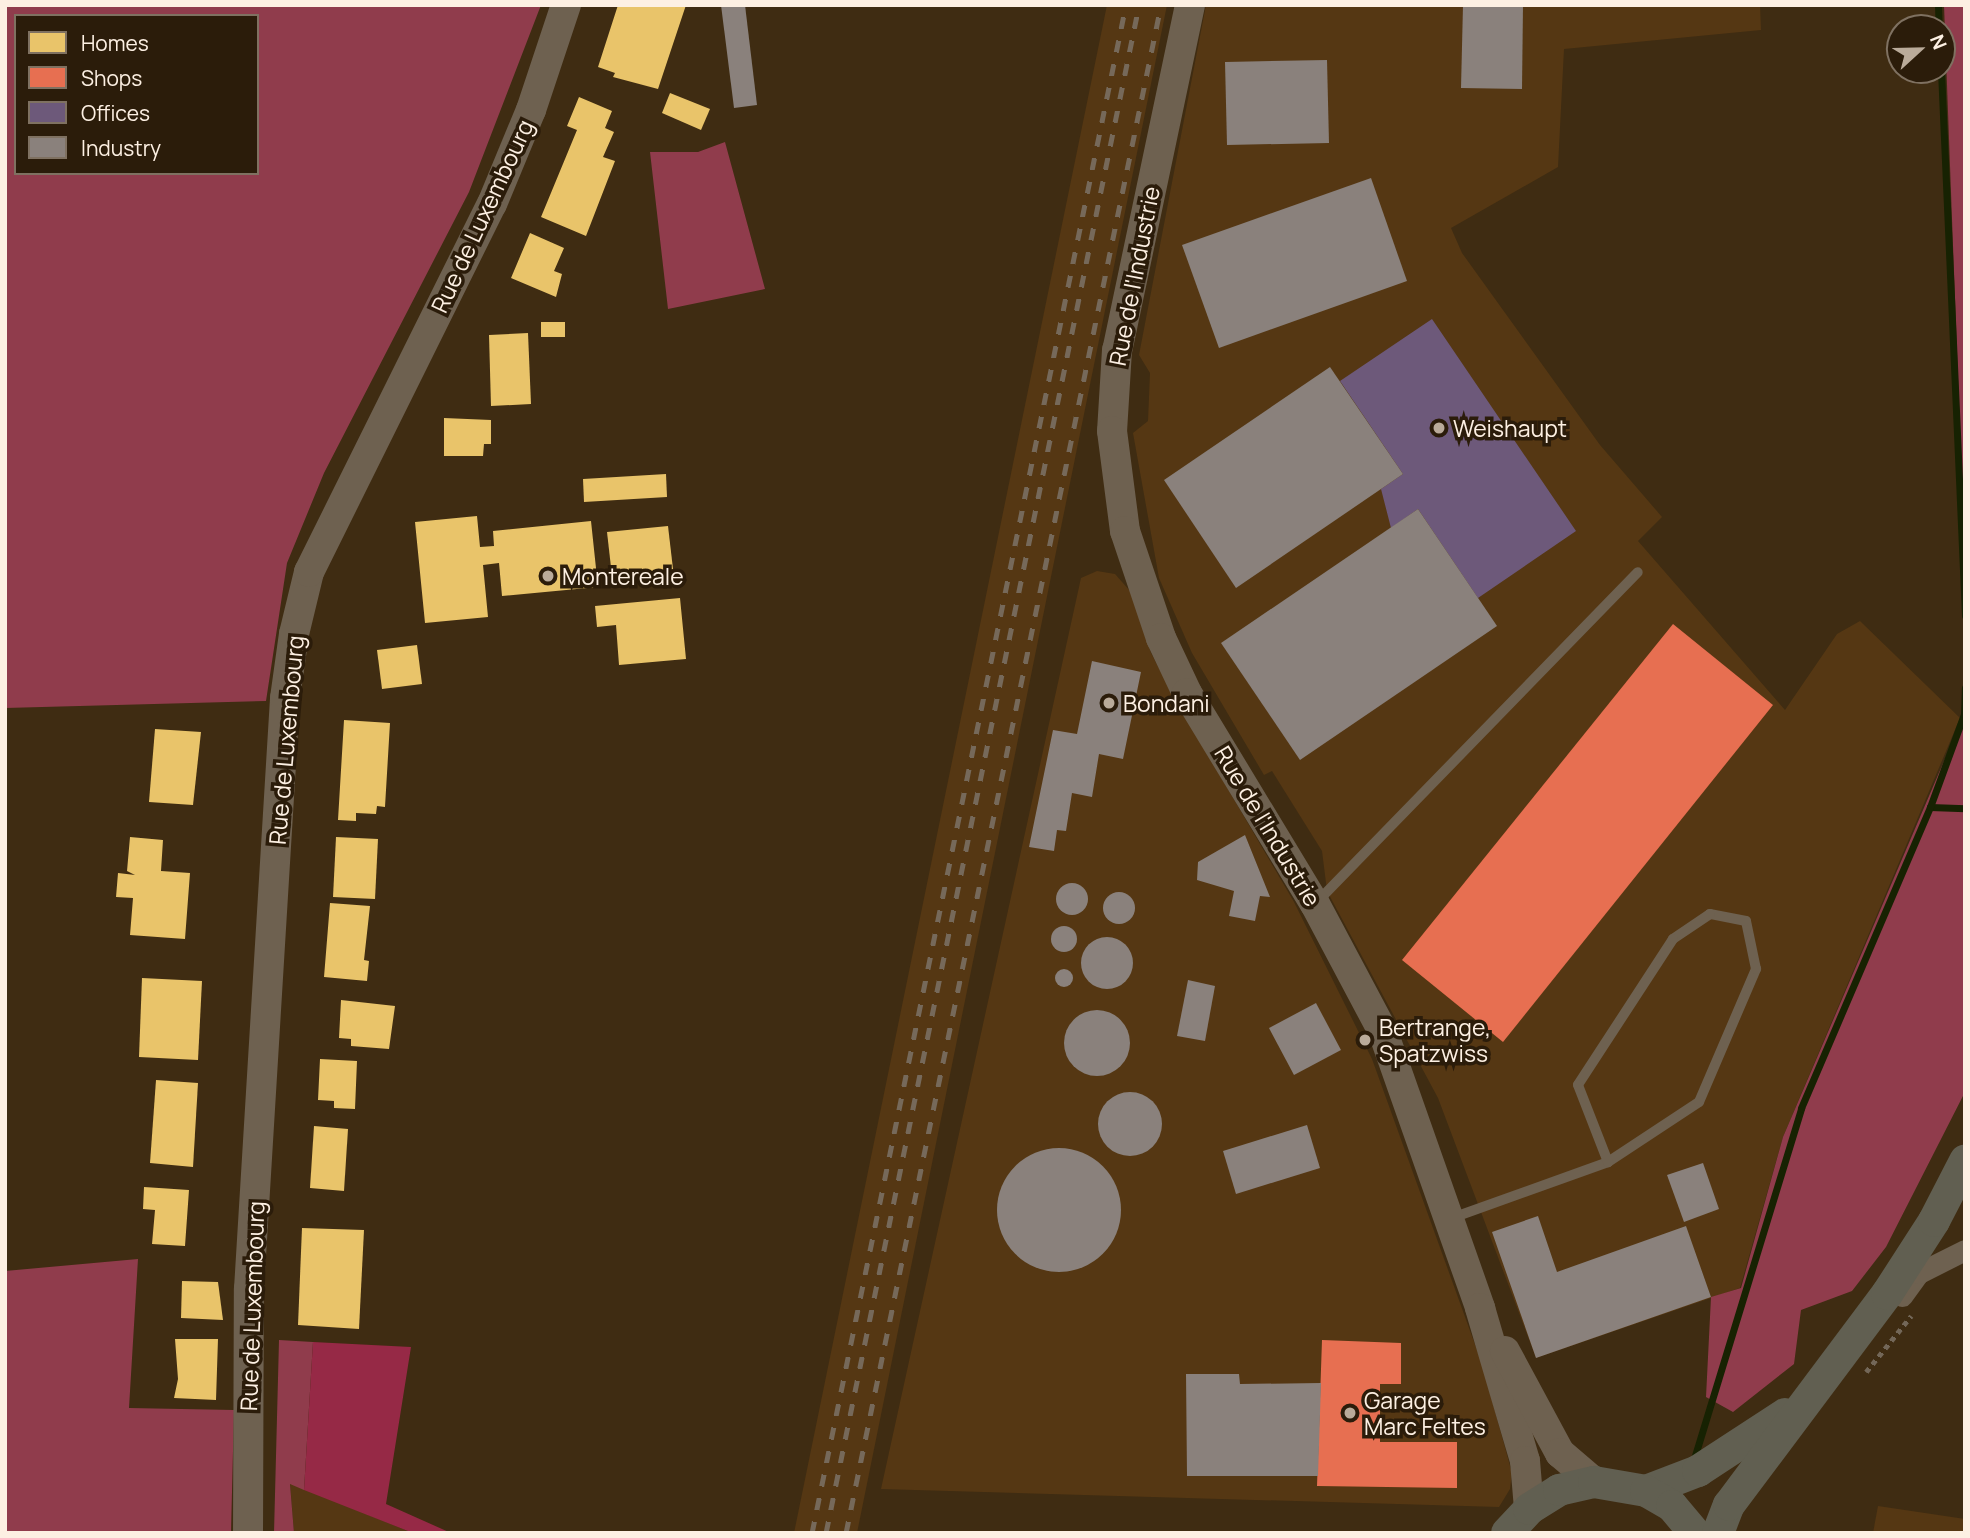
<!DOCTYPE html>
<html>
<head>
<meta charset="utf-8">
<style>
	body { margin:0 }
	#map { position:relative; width:1970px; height:1538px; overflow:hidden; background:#3f2c12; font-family:Manrope,sans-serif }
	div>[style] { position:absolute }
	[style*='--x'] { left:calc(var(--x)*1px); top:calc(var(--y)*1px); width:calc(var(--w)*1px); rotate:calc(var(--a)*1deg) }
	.built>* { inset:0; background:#553713 }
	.green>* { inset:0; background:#903c4c }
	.forest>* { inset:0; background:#962946 }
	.homes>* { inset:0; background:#e9c46a }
	.shops>* { inset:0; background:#e76f51 }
	.offices>* { inset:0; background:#6d597a }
	.industry>* { inset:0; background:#8a817c }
	.round { border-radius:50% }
	.stream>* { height:7px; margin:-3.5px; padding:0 3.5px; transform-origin:3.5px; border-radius:3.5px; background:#172202 }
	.path>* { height:4.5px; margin-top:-2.25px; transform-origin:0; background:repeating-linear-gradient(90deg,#736758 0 5px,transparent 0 10px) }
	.lane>* { height:10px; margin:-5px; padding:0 5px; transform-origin:5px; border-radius:5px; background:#6e6150 }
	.street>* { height:21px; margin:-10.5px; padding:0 10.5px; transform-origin:10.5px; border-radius:10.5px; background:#6e6150 }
	.secondary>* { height:30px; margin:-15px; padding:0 15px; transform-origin:15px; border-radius:15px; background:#6e6150 }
	.primary>* { height:32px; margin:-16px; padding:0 16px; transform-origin:16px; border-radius:16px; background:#615f51 }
	.rail>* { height:5px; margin-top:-2.5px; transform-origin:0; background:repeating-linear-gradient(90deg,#76695a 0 12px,transparent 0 24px) }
	.dots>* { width:19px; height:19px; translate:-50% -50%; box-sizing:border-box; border:4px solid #2b1c0a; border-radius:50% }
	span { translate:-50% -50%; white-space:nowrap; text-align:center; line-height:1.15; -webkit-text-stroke:7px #2b1c0a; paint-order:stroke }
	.street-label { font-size:23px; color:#fdf0e3 }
	.poi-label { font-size:23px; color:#fdf0e3 }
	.left { translate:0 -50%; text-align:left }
	.frame { position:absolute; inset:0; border:7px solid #fdf0e3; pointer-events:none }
	.legend { position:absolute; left:14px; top:14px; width:245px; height:161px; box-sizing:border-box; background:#2b1c0a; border:2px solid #7f7161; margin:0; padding:9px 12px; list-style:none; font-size:21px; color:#fdf0e3 }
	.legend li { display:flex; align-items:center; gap:14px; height:35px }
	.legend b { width:35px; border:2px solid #7f7161 }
	.north { position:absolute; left:1886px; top:14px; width:70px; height:70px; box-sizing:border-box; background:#2b1c0a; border:2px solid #7f7161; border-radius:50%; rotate:68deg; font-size:19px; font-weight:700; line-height:28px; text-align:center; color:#fdf0e3 }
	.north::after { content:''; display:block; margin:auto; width:24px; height:32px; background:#baab9a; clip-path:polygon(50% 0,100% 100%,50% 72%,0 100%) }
</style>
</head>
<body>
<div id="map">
	<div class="built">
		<div style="clip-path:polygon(1107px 5px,1167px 5px,857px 1533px,794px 1533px)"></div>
		<div style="clip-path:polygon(1206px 5px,1760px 5px,1761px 30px,1564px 49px,1558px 167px,1451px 228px,1462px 253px,1600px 445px,1662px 517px,1638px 541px,1785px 710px,1837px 634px,1860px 621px,1960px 718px,1783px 1137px,1740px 1288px,1536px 1358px,1438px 1098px,1327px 891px,1322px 851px,1272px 771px,1264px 775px,1192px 653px,1159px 578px,1133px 433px,1148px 421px,1150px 373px,1139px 355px)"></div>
		<div style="clip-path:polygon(1097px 571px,1115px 574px,1130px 591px,1151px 653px,1174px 697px,1294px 902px,1372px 1059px,1482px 1364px,1512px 1473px,1510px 1489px,1499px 1507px,881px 1489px,1081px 578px)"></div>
		<div style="clip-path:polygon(290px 1483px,413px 1533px,294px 1533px)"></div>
		<div style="clip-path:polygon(1878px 1506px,1965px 1519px,1965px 1533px,1873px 1533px)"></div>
	</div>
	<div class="green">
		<div style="clip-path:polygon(evenodd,5px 5px,541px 5px,469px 192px,324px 473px,287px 563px,266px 701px,5px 708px,5px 5px,16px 16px,257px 16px,257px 173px,16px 173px,16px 16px)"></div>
		<div style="clip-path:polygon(1944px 5px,1965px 5px,1965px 565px)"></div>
		<div style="clip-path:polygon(725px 142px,765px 289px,668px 309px,650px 152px,698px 152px)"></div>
		<div style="clip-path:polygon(1965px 712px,1965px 1092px,1886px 1247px,1852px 1291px,1801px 1310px,1794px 1364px,1733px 1412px,1706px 1397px,1711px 1297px,1741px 1288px,1783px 1137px)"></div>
		<div style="clip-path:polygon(138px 1259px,129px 1408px,234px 1410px,231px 1533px,5px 1533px,5px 1271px)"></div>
		<div style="clip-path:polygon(279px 1340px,313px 1342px,304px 1490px,290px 1484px,294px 1533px,274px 1533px)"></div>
	</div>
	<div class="forest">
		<div style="clip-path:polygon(313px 1342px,411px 1347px,386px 1504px,451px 1533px,413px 1533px,304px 1490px)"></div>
	</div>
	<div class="homes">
		<div style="clip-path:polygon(618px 5px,686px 5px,658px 89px,613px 77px,615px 73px,598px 67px)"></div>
		<div style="clip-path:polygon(670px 93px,710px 109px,701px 130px,662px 113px)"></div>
		<div style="clip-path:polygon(579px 97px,612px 111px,605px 128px,614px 132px,603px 157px,615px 161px,586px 236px,541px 217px,577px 130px,567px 126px)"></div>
		<div style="clip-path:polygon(530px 233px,564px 248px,554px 271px,562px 274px,556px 297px,511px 278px)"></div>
		<div style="clip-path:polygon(541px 322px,565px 322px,565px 337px,541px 337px)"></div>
		<div style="clip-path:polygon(528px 333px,531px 404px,491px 406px,489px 335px)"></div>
		<div style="clip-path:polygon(444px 418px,491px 420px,491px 444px,484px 444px,483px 456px,444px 456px)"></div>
		<div style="clip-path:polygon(666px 474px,667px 497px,584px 502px,583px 479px)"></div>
		<div style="clip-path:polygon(477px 516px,480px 547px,494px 546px,493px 531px,591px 521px,598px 587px,502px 596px,499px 563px,483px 565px,488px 617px,425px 623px,415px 522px)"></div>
		<div style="clip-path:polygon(668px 526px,673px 569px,612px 576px,607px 532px)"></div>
		<div style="clip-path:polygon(680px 598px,686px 659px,619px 665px,616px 625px,597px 627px,595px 606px)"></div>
		<div style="clip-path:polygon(417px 645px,422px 684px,382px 689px,377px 650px)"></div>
		<div style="clip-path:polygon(344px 720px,390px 723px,385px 807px,377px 806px,376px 814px,356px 813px,356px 821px,338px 820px)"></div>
		<div style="clip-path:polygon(155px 729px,201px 732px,193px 805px,149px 802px)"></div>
		<div style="clip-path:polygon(130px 837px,163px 840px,161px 871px,190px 873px,185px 939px,130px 935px,133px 898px,116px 897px,118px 873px,135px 875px,127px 871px)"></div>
		<div style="clip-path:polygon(336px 837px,378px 839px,375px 899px,333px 897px)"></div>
		<div style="clip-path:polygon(330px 903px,370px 906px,364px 960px,369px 961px,367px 981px,324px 977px)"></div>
		<div style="clip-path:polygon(142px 978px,202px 981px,198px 1060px,139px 1057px)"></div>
		<div style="clip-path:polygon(341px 1000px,395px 1006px,389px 1049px,351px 1046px,351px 1039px,339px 1038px)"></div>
		<div style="clip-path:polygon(320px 1059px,357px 1061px,355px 1109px,334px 1108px,334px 1101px,318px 1100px)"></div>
		<div style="clip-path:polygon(156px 1080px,198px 1083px,193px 1167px,150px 1163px)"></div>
		<div style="clip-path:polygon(314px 1126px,348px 1129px,344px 1191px,310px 1188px)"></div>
		<div style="clip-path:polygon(144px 1187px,189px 1190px,185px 1246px,152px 1244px,155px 1210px,143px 1209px)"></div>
		<div style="clip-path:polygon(302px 1228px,364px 1230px,359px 1329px,298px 1325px)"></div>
		<div style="clip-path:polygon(182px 1281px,218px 1282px,223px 1320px,181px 1318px)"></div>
		<div style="clip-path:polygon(175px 1339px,218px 1339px,216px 1400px,174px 1398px,178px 1379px)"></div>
	</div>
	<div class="shops">
		<div style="clip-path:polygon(1673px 624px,1773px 705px,1503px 1042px,1402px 960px)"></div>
		<div style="clip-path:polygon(1322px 1340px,1401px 1343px,1401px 1384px,1380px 1384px,1380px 1442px,1457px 1442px,1457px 1488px,1317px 1486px)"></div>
	</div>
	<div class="offices">
		<div style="clip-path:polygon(1432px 319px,1576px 531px,1478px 598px,1418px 509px,1391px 528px,1381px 489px,1403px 474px,1340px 381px)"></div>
	</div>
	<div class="industry">
		<div style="clip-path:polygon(721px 5px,745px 5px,757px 105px,734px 108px)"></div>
		<div style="clip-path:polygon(1463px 5px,1523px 5px,1522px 89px,1461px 88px)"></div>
		<div style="clip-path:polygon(1327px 60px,1329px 143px,1227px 145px,1225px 62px)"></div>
		<div style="clip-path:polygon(1371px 178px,1407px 281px,1219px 348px,1182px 245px)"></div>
		<div style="clip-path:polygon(1330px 367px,1403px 474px,1236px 588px,1164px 480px)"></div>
		<div style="clip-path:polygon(1418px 509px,1497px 626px,1300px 760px,1221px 643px)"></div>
		<div style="clip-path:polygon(1092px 661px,1141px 672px,1123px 759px,1099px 754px,1092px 797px,1072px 793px,1066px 831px,1057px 830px,1054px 851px,1029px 847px,1053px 730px,1077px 734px)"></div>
		<div style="clip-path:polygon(1245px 835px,1270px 897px,1260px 896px,1255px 921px,1229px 916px,1234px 891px,1197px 880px,1198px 862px)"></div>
		<div class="round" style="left:1056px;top:883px;width:32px;height:32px"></div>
		<div class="round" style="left:1103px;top:892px;width:32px;height:32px"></div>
		<div class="round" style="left:1051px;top:926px;width:26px;height:26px"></div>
		<div class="round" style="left:1081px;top:937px;width:52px;height:52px"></div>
		<div class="round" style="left:1055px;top:969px;width:18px;height:18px"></div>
		<div style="clip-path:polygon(1188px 980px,1215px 986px,1205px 1041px,1177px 1036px)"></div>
		<div style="clip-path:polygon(1316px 1003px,1341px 1050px,1294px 1075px,1269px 1028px)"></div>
		<div class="round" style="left:1064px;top:1010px;width:66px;height:66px"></div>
		<div class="round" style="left:1098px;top:1092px;width:64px;height:64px"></div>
		<div style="clip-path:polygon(1307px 1125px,1320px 1168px,1236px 1194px,1223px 1151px)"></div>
		<div class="round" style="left:997px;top:1148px;width:124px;height:124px"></div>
		<div style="clip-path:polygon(1703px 1163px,1719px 1209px,1684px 1222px,1667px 1175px)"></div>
		<div style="clip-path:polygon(1538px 1216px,1557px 1272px,1686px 1226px,1711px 1297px,1536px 1358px,1492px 1232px)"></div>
		<div style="clip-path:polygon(1186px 1374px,1239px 1374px,1240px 1384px,1321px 1383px,1318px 1476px,1187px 1476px)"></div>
	</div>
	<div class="stream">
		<div style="--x:1938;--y:5;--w:23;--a:88"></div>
		<div style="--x:1941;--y:70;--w:546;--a:87.48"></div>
		<div style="--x:1930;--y:807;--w:35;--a:2"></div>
		<div style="--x:1693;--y:1462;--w:370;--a:-73"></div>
		<div style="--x:1801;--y:1108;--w:327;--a:-66.8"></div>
		<div style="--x:1930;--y:807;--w:99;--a:-69.9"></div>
		<div style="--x:1964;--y:714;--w:26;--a:-88"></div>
	</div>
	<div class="path">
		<div style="--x:1866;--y:1372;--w:72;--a:-51.2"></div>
	</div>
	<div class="lane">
		<div style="--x:1317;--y:902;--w:460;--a:-45.8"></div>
		<div style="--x:1452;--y:1218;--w:166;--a:-19.7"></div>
		<div style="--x:1608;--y:1162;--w:109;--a:-33.4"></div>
		<div style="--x:1699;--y:1102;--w:145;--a:-66.8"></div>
		<div style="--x:1756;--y:969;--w:49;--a:-101.8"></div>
		<div style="--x:1746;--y:921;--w:37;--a:-169"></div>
		<div style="--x:1710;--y:914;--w:45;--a:146"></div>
		<div style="--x:1673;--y:939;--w:174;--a:123.1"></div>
		<div style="--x:1578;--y:1085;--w:83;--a:68.7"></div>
	</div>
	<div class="street">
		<div style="--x:1902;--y:1296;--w:29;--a:-54"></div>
		<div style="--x:1919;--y:1273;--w:51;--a:-26.6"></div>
	</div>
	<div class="secondary">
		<div style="--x:1190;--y:5;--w:353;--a:101.9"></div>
		<div style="--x:1117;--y:350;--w:81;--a:93.5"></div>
		<div style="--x:1112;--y:431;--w:101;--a:82.6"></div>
		<div style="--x:1125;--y:531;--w:113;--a:71.4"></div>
		<div style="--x:1161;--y:638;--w:61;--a:64.7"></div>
		<div style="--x:1187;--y:693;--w:247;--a:58.8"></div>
		<div style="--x:1315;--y:904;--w:145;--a:62"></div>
		<div style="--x:1383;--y:1032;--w:293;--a:70.6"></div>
		<div style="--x:1480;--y:1308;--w:159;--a:73.6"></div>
		<div style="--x:1525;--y:1461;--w:48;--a:85.2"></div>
		<div style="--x:1505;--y:1351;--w:116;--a:61.7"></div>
		<div style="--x:1560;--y:1453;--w:45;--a:40.5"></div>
		<div style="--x:248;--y:1533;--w:244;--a:-89.8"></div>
		<div style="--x:249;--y:1289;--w:592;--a:-86.51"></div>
		<div style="--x:285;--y:698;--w:65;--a:-82"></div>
		<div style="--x:294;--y:634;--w:64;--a:-76.4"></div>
		<div style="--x:309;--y:572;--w:411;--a:-63.6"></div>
		<div style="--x:492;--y:204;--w:102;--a:-67.5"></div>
		<div style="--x:531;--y:110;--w:111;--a:-71.6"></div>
	</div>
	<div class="primary">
		<div style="--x:1646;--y:1491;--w:56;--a:-21"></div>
		<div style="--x:1698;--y:1471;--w:104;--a:-33.2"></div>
		<div style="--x:1507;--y:1533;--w:33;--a:-47"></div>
		<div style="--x:1529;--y:1509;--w:36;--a:-32"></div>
		<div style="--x:1559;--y:1490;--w:36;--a:-13"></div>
		<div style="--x:1594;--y:1482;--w:53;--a:9.8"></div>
		<div style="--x:1646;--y:1491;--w:30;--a:30"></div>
		<div style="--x:1672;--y:1506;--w:35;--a:50"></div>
		<div style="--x:1718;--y:1533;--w:30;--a:-69"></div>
		<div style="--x:1729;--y:1505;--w:264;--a:-53.2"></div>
		<div style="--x:1887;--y:1294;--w:87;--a:-57.2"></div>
		<div style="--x:1934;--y:1221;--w:68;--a:-62.7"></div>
	</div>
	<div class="rail">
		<div style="--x:812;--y:1533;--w:1560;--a:-78.39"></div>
		<div style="--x:826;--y:1533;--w:1560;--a:-78.42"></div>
		<div style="--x:846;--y:1533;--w:1560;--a:-78.35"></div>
	</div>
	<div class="dots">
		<div style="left:1439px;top:428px;background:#baab9a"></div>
		<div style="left:548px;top:576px;background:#baab9a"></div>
		<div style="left:1109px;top:703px;background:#baab9a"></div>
		<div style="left:1365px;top:1040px;background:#baab9a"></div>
		<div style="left:1350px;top:1413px;background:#baab9a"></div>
	</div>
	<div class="street-label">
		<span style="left:482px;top:216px;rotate:-65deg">Rue de Luxembourg</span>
		<span style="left:1134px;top:276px;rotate:-79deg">Rue de l'Industrie</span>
		<span style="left:286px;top:740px;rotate:-85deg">Rue de Luxembourg</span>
		<span style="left:1268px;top:826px;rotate:59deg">Rue de l'Industrie</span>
		<span style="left:252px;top:1306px;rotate:-88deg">Rue de Luxembourg</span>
	</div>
	<div class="poi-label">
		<span class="left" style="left:1453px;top:428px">Weishaupt</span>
		<span class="left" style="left:562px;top:576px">Montereale</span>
		<span class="left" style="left:1123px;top:703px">Bondani</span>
		<span class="left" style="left:1379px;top:1040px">Bertrange,<br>Spatzwiss</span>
		<span class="left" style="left:1364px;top:1413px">Garage<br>Marc Feltes</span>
	</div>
	<div class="frame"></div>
	<ul class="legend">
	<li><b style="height:19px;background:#e9c46a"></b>Homes</li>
	<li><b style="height:19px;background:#e76f51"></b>Shops</li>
	<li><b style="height:19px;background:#6d597a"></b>Offices</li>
	<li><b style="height:19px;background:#8a817c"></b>Industry</li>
	</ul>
	<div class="north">N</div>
</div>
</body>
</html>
